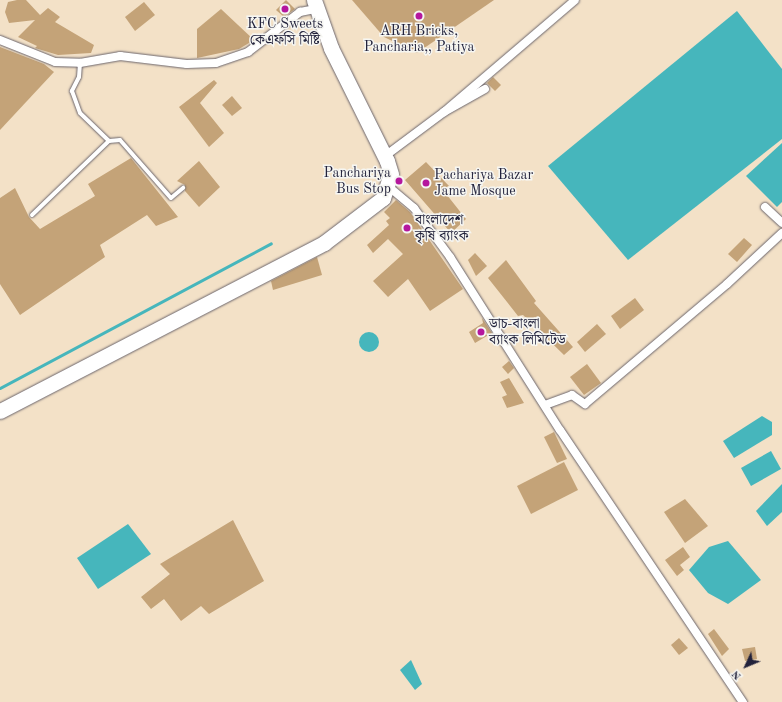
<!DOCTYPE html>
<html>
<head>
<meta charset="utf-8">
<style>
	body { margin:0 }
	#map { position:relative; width:782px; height:702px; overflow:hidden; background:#f3e1c7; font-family:"Old Standard TT","Noto Serif Bengali",serif }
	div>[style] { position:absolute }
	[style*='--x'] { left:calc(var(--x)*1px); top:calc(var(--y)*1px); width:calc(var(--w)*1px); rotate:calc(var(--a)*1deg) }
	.water>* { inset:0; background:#46b6bc }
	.round { border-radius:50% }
	.stream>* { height:3px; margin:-1.5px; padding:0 1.5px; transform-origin:1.5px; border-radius:1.5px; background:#46b6bc }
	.building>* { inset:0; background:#c4a378 }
	.roads { filter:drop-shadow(0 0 1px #6b656c) drop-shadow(0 0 1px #6b656c) }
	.lane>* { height:4px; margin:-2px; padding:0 2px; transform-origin:2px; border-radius:2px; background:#fff }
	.street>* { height:8px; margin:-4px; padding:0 4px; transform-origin:4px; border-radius:4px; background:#fff }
	.highway>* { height:15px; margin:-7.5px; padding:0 7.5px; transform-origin:7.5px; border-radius:7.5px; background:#fff }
	.dots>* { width:11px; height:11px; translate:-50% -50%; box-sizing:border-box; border:2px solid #f6f6f2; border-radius:50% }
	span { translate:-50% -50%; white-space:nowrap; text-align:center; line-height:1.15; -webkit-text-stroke:3px #f6f6f2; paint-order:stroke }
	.poi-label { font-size:14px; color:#22223b }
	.right { translate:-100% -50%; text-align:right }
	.left { translate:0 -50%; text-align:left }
	.north { position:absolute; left:726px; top:646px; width:40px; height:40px; -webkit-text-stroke:3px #f6f6f2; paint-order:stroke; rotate:226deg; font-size:11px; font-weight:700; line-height:16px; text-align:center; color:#22223b }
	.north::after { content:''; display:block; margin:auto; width:14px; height:18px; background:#22223b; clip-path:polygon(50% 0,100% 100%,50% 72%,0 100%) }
</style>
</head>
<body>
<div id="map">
	<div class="water">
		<div style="clip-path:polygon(737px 11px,782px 69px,782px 139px,628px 260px,548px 166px)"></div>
		<div style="clip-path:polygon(782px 143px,782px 202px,777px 207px,746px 176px)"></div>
		<div class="round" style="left:359px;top:332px;width:20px;height:20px"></div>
		<div style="clip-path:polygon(762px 416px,772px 422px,772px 435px,734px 458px,723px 441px)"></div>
		<div style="clip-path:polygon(771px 451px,781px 469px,751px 486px,741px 468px)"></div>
		<div style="clip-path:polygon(782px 484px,782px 512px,767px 526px,756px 511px)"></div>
		<div style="clip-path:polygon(128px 524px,151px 554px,98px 589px,77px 558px)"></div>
		<div style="clip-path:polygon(728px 541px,761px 580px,728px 604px,708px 593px,689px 570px,709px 547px)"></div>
		<div style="clip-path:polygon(411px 660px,422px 684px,415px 690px,400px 670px)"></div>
	</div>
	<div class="stream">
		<div style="--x:0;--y:388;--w:307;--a:-28.1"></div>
	</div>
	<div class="building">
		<div style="clip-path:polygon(17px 0,26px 0,40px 15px,48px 8px,60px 17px,55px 22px,94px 45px,91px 53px,58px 55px,35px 48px,37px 46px,18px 37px,35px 20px,9px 23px,5px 12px,8px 2px)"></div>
		<div style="clip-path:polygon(286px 0,295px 9px,284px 17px,276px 10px)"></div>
		<div style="clip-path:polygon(352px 0,494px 0,417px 53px,384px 37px)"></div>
		<div style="clip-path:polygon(144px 2px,155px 15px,135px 31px,125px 17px)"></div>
		<div style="clip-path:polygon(221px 9px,254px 40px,239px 49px,197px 58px,197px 29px)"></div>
		<div style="clip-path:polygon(0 47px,44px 64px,54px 72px,0 130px)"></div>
		<div style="clip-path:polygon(493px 77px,501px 85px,495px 91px,487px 83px)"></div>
		<div style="clip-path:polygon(214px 80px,217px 83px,200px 103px,224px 133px,209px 147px,179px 107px)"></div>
		<div style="clip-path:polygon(232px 96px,242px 108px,232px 116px,222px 105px)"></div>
		<div style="clip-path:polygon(131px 158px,178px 217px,156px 226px,147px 215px,100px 245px,105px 257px,20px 315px,0 284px,0 198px,15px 188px,29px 217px,40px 229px,95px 196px,88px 184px)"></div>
		<div style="clip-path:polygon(199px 161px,220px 187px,199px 207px,185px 191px,185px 185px,177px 181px)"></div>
		<div style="clip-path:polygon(426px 162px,449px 186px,443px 190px,466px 219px,451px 233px,405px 180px)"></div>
		<div style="clip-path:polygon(396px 200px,410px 212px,463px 289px,430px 311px,408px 279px,388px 297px,373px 281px,403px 254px,388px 239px,373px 253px,367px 245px,389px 225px,386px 221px,390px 218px,384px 212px)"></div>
		<div style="clip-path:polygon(744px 238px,752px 245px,737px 262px,728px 254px)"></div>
		<div style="clip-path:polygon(475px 253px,487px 266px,476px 276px,468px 260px)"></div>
		<div style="clip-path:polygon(317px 257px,322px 275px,273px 290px,271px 281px)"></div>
		<div style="clip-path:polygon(506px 260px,536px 301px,534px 303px,573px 347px,564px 355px,523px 315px,518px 316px,488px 278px)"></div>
		<div style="clip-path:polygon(635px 298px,644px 310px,620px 329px,611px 316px)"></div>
		<div style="clip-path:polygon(482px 318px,492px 333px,475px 343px,469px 332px,483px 323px)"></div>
		<div style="clip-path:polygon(597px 324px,606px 334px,585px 352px,577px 342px)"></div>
		<div style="clip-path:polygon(509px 361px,514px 368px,508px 374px,502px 367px)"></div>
		<div style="clip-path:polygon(587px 364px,601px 383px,584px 395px,570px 377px)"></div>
		<div style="clip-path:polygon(509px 378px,524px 403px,507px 408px,502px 397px,507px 395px,500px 382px)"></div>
		<div style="clip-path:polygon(554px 432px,567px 459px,557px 463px,544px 437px)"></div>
		<div style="clip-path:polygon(564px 462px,578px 490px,531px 514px,517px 486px)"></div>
		<div style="clip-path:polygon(685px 499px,708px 526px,685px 543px,664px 512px)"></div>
		<div style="clip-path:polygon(233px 520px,264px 581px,209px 614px,201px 606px,181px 621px,164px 599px,151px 609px,141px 597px,170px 574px,160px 564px)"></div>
		<div style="clip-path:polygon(683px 547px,690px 557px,680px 565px,684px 570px,677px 576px,665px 560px)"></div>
		<div style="clip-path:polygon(714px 629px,729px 649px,722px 656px,708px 634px)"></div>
		<div style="clip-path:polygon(679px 638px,688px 648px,679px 655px,671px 645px)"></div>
		<div style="clip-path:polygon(755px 647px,757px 659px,745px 661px,742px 649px)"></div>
	</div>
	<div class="roads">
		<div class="lane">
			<div style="--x:80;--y:63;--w:14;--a:94"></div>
			<div style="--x:79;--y:77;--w:16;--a:117"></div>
			<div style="--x:72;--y:91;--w:23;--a:70"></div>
			<div style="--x:80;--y:113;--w:40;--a:44"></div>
			<div style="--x:32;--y:215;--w:107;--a:-43.9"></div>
			<div style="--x:109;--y:141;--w:11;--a:-5"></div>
			<div style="--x:120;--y:140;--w:77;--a:48.7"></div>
			<div style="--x:171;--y:198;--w:16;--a:-40"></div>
		</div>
		<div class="street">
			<div style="--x:0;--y:40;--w:59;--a:21.8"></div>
			<div style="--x:55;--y:62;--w:25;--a:2"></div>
			<div style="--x:80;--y:63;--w:41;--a:-9.9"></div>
			<div style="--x:120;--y:56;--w:67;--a:6.8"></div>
			<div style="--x:187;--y:64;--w:29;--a:-2"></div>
			<div style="--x:216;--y:63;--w:34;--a:-19"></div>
			<div style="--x:248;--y:52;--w:66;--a:-37.6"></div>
			<div style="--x:300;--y:12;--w:15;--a:-11"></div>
			<div style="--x:444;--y:112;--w:172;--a:-40.5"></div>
			<div style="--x:385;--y:156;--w:74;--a:-36.7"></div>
			<div style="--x:444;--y:112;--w:47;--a:-29.3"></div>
			<div style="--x:389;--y:187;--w:33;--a:40"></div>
			<div style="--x:414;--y:208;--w:61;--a:53.7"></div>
			<div style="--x:450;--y:257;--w:205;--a:57.6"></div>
			<div style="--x:560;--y:430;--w:328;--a:56.1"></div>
			<div style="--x:765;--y:207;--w:23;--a:43"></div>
			<div style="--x:545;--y:405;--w:29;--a:-20"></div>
			<div style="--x:572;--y:395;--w:16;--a:35"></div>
			<div style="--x:585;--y:404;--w:186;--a:-40.2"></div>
			<div style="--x:727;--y:284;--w:75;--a:-42.8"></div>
		</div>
		<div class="highway">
			<div style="--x:0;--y:411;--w:365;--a:-27.4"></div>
			<div style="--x:324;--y:243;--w:74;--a:-37.3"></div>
			<div style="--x:383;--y:198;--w:25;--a:-72"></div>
			<div style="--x:391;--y:174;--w:14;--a:-107"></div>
			<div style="--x:387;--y:161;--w:126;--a:-116.4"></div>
			<div style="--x:331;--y:48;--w:51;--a:-109.5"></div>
		</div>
	</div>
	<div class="dots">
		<div style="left:285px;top:9px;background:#b5179e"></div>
		<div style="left:419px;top:16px;background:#b5179e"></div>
		<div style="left:399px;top:181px;background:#b5179e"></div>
		<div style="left:426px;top:183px;background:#b5179e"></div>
		<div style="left:407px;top:228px;background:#b5179e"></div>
		<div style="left:481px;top:332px;background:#b5179e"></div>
	</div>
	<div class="poi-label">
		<span style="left:285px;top:32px">KFC Sweets<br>কেএফসি মিষ্টি</span>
		<span style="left:419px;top:39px">ARH Bricks,<br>Pancharia,, Patiya</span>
		<span class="right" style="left:391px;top:181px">Panchariya<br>Bus Stop</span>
		<span class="left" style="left:434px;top:183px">Pachariya Bazar<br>Jame Mosque</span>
		<span class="left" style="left:415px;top:228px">বাংলাদেশ<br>কৃষি ব্যাংক</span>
		<span class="left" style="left:489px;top:332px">ডাচ-বাংলা<br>ব্যাংক লিমিটেড</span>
	</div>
	<div class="north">N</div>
</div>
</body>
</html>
